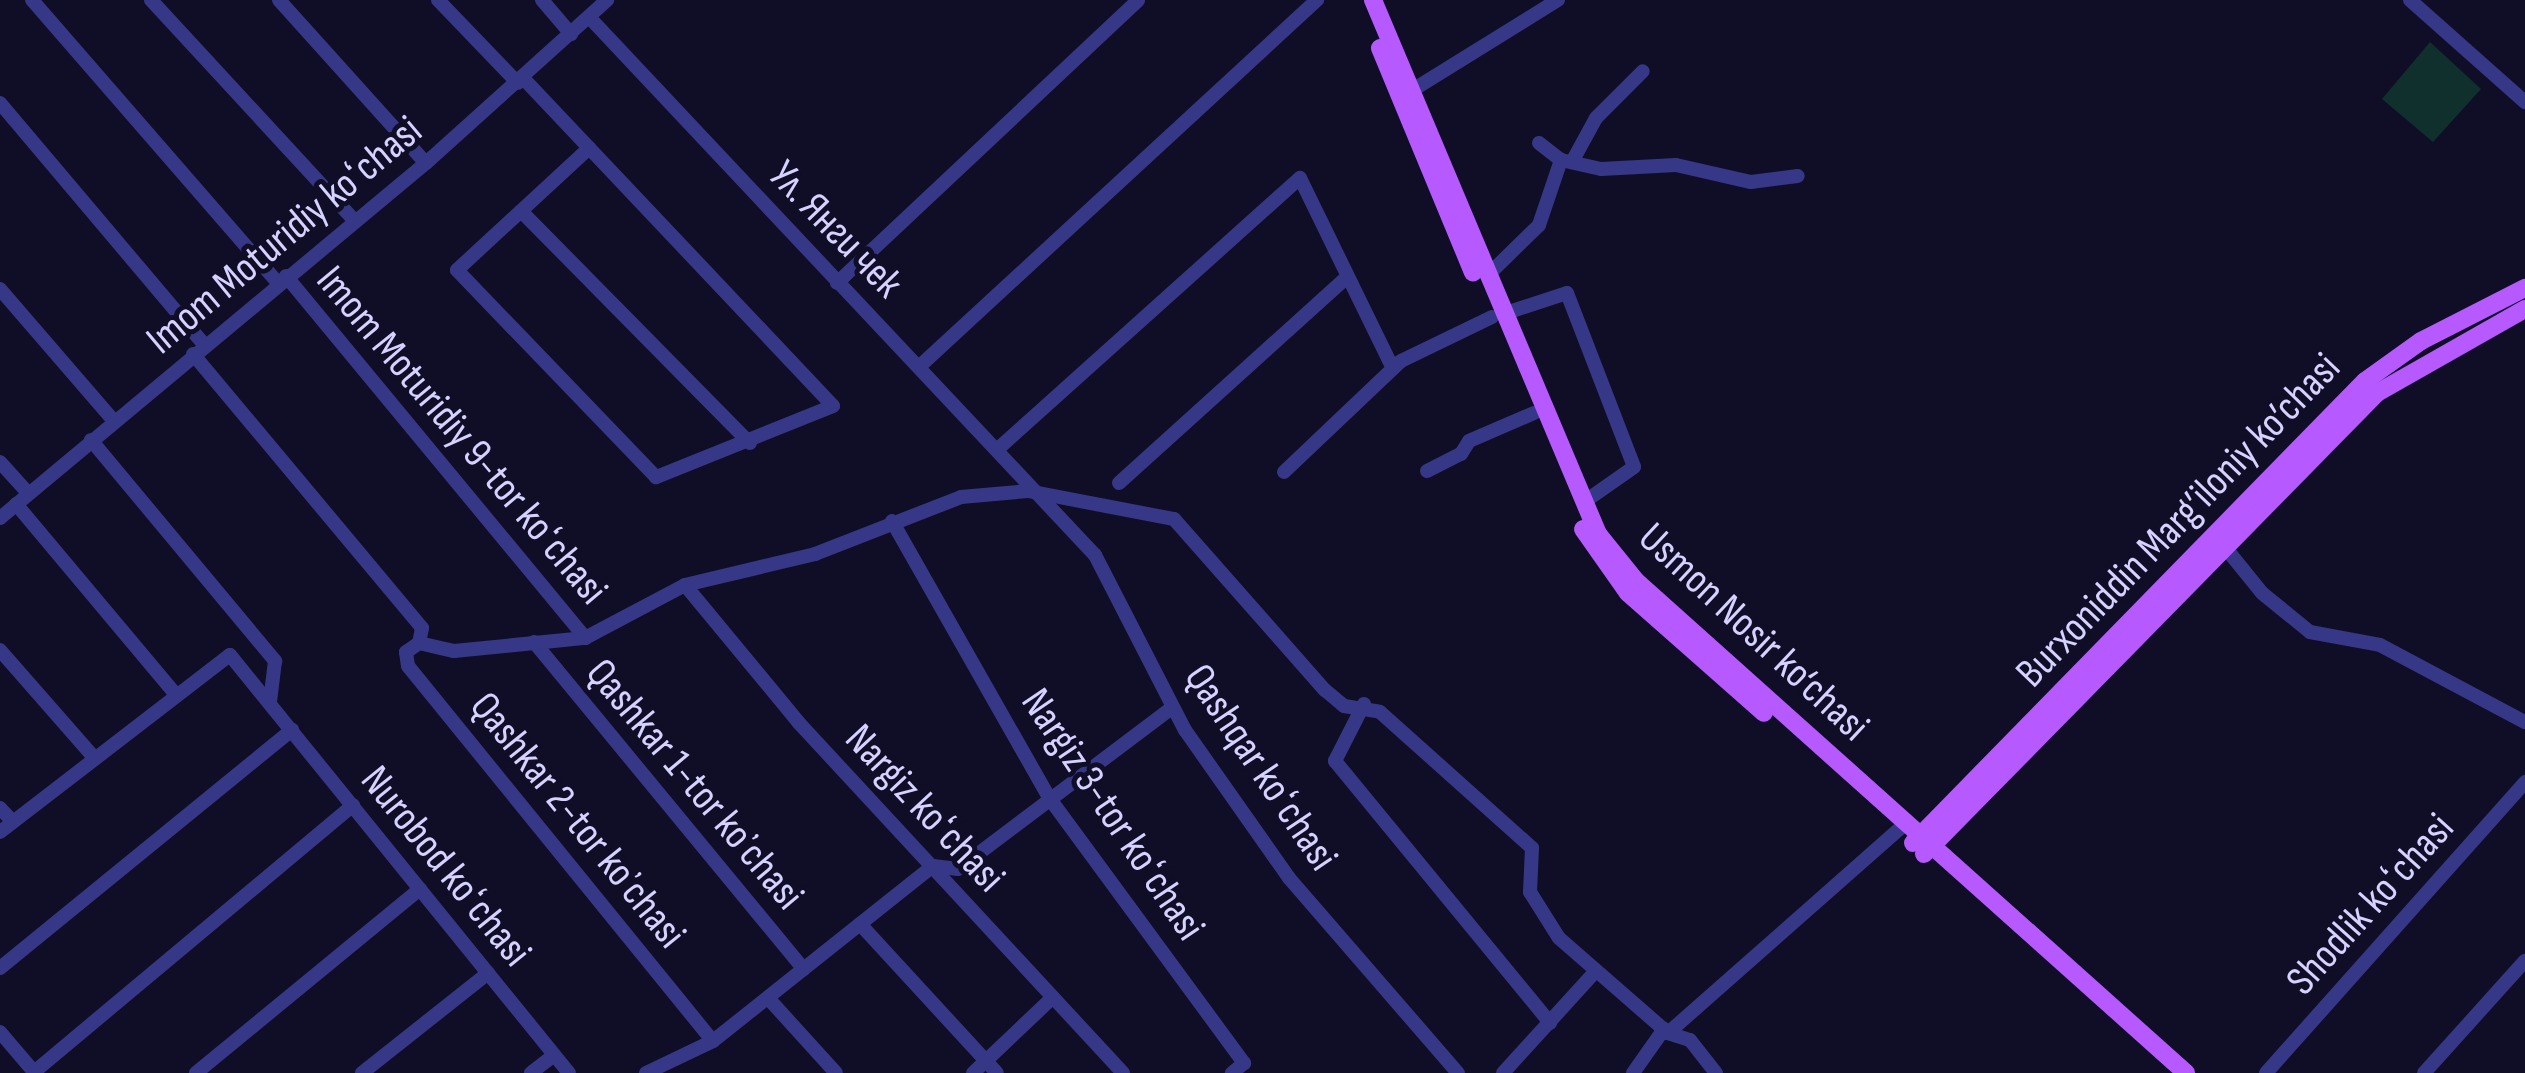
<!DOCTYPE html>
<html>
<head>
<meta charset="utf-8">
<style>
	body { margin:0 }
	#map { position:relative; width:2525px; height:1073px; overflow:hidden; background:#100e26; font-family:"Sofia Sans Condensed",sans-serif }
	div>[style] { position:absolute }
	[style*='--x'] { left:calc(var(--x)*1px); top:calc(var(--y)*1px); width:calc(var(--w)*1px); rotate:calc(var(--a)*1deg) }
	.green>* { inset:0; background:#10302d }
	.minor>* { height:14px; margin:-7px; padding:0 7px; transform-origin:7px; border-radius:7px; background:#363887 }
	.major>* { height:18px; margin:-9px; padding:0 9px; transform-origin:9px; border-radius:9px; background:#b659ff }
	span { translate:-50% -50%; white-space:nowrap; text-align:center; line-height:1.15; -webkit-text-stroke:10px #100e26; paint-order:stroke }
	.street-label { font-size:42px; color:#d5d2ff }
</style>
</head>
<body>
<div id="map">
	<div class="green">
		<div style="clip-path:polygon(2430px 42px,2481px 89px,2433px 142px,2382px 99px)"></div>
	</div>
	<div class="minor">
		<div style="--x:32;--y:0;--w:375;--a:49"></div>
		<div style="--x:151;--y:0;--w:301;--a:47.3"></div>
		<div style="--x:279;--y:0;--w:219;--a:48"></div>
		<div style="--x:438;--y:0;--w:115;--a:46.1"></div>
		<div style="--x:542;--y:0;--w:45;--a:49.5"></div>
		<div style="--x:2410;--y:0;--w:154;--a:41.6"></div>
		<div style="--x:589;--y:17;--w:739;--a:46.76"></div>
		<div style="--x:1095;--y:555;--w:197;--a:62.8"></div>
		<div style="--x:1185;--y:730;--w:181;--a:54.9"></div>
		<div style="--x:1289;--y:878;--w:258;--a:49.1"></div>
		<div style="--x:523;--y:78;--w:451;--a:46.6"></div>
		<div style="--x:833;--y:406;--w:191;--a:158.1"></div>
		<div style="--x:656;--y:477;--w:287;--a:-133.9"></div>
		<div style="--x:457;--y:270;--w:180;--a:-42.7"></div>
		<div style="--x:1411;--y:91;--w:173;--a:-31.8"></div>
		<div style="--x:0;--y:103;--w:316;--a:49.8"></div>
		<div style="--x:1539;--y:143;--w:28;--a:38"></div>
		<div style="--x:1572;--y:162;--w:50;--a:-61.4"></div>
		<div style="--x:1596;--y:118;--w:66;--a:-45"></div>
		<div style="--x:521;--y:211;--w:326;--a:45.4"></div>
		<div style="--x:286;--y:276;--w:470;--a:50.4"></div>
		<div style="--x:1487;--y:276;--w:73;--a:-44.4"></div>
		<div style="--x:1539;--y:225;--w:69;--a:-71.3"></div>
		<div style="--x:1561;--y:160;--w:41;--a:12.7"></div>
		<div style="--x:1601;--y:169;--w:75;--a:-3.1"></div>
		<div style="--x:1676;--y:165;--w:77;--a:12.8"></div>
		<div style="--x:1751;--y:182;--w:47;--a:-7.3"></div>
		<div style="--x:837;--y:283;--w:413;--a:-43.2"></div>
		<div style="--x:0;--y:289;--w:174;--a:49.2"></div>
		<div style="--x:1503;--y:314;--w:67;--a:-18.2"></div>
		<div style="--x:1567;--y:293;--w:186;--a:68.9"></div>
		<div style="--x:1634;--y:467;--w:61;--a:145"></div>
		<div style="--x:193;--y:354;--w:357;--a:50.1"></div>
		<div style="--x:422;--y:628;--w:15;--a:101"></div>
		<div style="--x:921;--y:365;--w:539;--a:-42.67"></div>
		<div style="--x:91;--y:440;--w:288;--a:50.2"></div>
		<div style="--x:275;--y:661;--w:41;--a:97"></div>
		<div style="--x:1000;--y:447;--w:403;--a:-41.9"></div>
		<div style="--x:1300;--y:178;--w:212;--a:64"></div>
		<div style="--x:0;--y:462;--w:42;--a:47.9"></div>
		<div style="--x:1427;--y:471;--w:38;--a:-27"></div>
		<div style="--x:1461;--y:454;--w:15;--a:-58"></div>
		<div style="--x:1469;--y:441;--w:71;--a:-23.3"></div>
		<div style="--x:1284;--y:472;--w:161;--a:-43.5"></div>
		<div style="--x:1401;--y:361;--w:101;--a:-25.8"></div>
		<div style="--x:1119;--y:483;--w:304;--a:-42.1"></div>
		<div style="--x:16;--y:504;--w:246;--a:50"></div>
		<div style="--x:0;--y:518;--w:555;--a:-39.81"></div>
		<div style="--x:426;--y:163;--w:244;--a:-42"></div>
		<div style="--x:892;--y:521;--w:320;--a:60.4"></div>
		<div style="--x:1050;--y:799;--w:328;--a:53.7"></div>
		<div style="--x:1244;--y:1063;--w:16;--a:140"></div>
		<div style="--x:2224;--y:546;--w:60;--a:51"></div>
		<div style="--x:2262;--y:593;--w:62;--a:39.1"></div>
		<div style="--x:2310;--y:632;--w:71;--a:10.5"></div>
		<div style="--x:2380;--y:645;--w:164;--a:28"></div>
		<div style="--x:685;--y:585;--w:179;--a:50.4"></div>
		<div style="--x:799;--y:723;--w:477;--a:47.2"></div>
		<div style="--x:534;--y:642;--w:424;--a:50.5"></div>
		<div style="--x:419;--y:643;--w:36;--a:13"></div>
		<div style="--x:454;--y:651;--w:132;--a:-5.7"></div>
		<div style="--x:585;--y:638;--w:113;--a:-27.9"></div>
		<div style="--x:685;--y:585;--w:134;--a:-13.4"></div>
		<div style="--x:815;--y:554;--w:157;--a:-21.3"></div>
		<div style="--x:961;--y:497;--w:67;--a:-5.1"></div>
		<div style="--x:1028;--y:491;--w:149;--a:10.9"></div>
		<div style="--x:1174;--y:519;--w:228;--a:48.6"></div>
		<div style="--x:1325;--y:690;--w:25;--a:40"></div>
		<div style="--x:1344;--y:706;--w:36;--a:9"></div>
		<div style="--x:1380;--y:712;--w:204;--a:41.8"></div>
		<div style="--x:1532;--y:848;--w:44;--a:92.6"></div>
		<div style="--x:1530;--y:892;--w:54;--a:57.8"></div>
		<div style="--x:1559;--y:938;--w:145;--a:41.1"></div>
		<div style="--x:1668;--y:1033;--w:23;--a:18"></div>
		<div style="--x:1690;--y:1040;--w:42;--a:51.8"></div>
		<div style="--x:419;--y:643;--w:16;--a:145"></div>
		<div style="--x:406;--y:652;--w:14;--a:82"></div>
		<div style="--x:408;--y:666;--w:483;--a:50.9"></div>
		<div style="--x:0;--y:650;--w:140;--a:48.8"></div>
		<div style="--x:1364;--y:704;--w:64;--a:117"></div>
		<div style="--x:1335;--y:761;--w:339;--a:50.6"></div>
		<div style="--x:0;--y:808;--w:19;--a:47"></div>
		<div style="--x:0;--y:832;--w:290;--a:-37.6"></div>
		<div style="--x:230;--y:655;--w:538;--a:50.96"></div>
		<div style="--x:860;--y:924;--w:202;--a:47.4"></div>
		<div style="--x:0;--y:968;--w:377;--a:-39.2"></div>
		<div style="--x:768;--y:998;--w:101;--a:47.8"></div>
		<div style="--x:0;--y:1032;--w:54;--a:49.5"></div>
		<div style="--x:1668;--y:1033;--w:317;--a:-41.4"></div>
		<div style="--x:34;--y:1072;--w:416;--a:-39.9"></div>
		<div style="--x:196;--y:1073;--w:290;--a:-39.4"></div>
		<div style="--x:362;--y:1073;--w:161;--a:-38.4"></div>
		<div style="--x:531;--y:1073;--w:29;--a:-38"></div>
		<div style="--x:646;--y:1073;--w:74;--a:-25.5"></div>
		<div style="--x:713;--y:1041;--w:281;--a:-38.5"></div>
		<div style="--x:933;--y:866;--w:25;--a:7"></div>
		<div style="--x:958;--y:869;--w:269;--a:-37"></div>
		<div style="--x:973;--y:1073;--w:110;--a:-43.5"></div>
		<div style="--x:1503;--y:1073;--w:134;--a:-47.7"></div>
		<div style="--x:1633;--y:1073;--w:54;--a:-54.8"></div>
		<div style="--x:2266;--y:1073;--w:390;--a:-48.3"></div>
		<div style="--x:2424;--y:1073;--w:151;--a:-48"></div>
	</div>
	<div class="major">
		<div style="--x:1373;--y:0;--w:579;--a:67.15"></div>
		<div style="--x:1598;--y:534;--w:60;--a:51"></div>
		<div style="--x:1636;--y:581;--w:738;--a:41.81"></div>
		<div style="--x:1380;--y:48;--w:243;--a:67.5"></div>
		<div style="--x:1583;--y:529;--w:78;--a:54.9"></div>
		<div style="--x:1628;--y:593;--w:181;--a:41.4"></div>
		<div style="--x:1913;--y:843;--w:646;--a:-45.63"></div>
		<div style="--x:2365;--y:381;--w:69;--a:-35.5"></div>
		<div style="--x:2421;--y:341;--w:117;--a:-27"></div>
		<div style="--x:1924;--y:854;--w:646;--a:-45.5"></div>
		<div style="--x:2377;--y:393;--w:170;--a:-29.6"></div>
	</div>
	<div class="street-label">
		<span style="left:835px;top:230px;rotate:46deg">Ул. Янги чек</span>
		<span style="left:285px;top:236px;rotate:-40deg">Imom Moturidiy koʻchasi</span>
		<span style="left:461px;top:436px;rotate:50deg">Imom Moturidiy 9-tor koʻchasi</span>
		<span style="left:2179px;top:521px;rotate:-46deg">Burxoniddin Marg’iloniy ko’chasi</span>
		<span style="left:1753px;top:633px;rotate:43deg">Usmon Nosir ko‘chasi</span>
		<span style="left:1260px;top:768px;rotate:56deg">Qashqar koʻchasi</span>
		<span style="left:694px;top:785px;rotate:50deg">Qashkar 1-tor koʼchasi</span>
		<span style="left:924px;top:809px;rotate:47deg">Nargiz koʻchasi</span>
		<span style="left:1112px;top:815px;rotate:56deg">Nargiz 3-tor koʻchasi</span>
		<span style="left:577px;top:821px;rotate:51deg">Qashkar 2-tor koʼchasi</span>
		<span style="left:445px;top:867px;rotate:51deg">Nurobod koʻchasi</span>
		<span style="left:2371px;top:905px;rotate:-48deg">Shodlik koʻchasi</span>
	</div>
</div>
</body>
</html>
